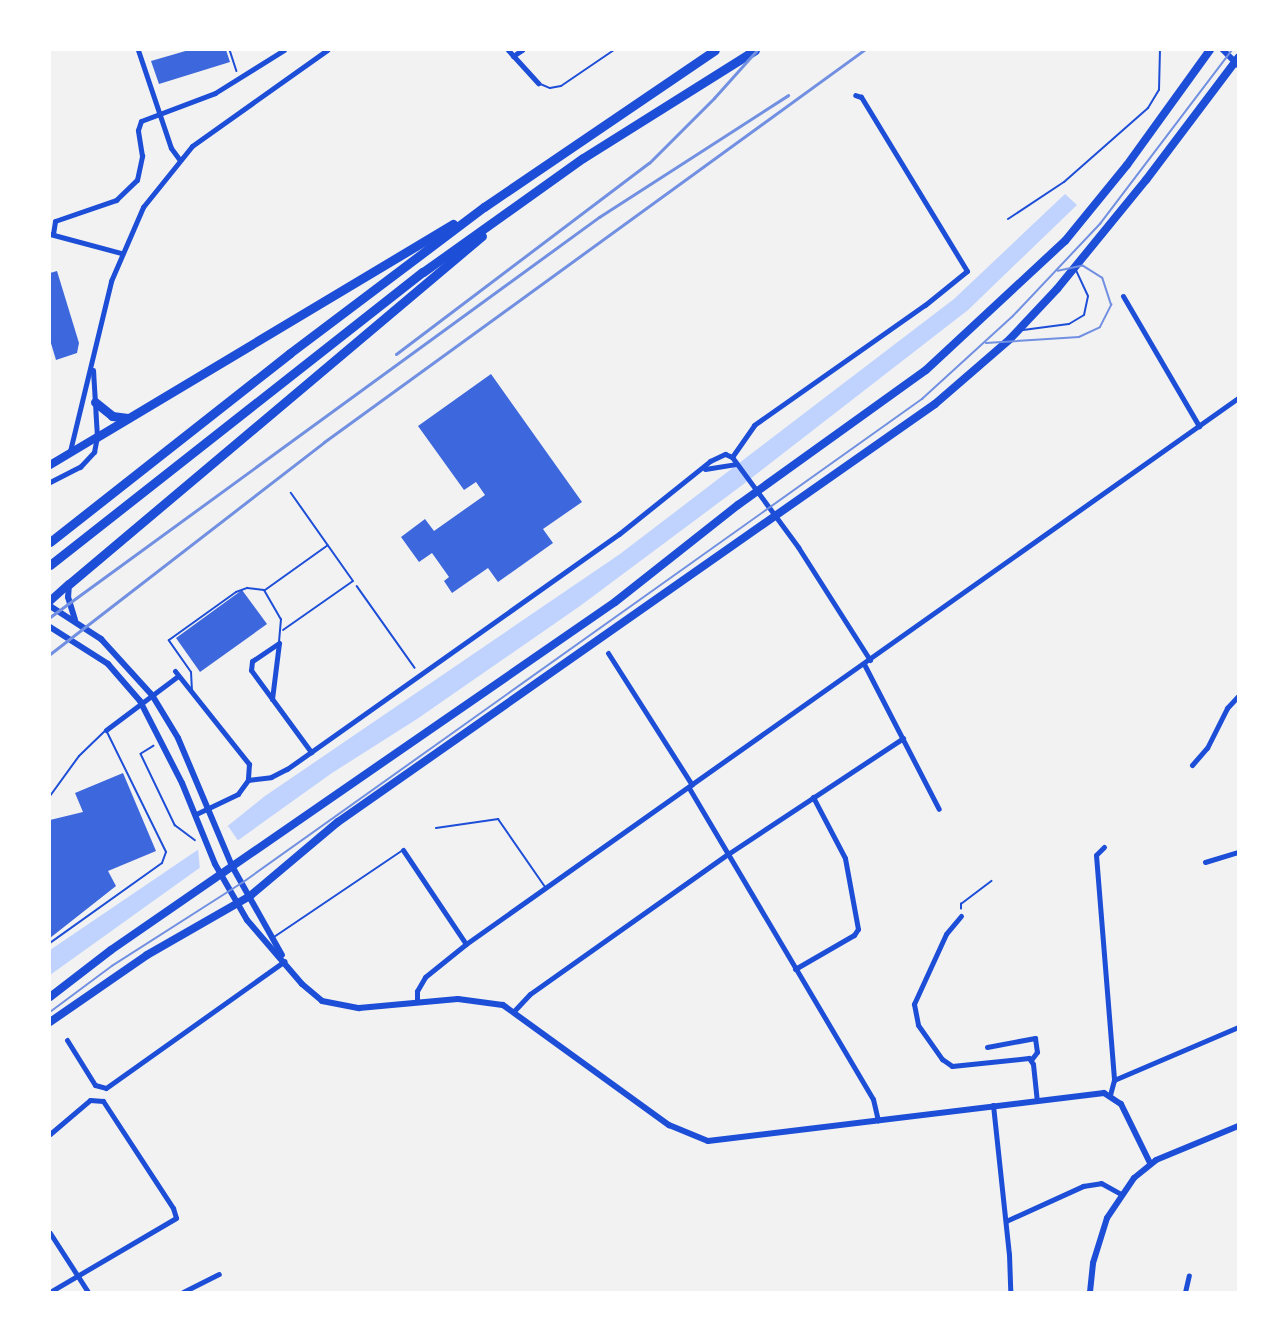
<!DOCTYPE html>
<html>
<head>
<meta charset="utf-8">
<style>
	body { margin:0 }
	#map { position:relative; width:1288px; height:1342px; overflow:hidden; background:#f2f2f2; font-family:Helvetica,sans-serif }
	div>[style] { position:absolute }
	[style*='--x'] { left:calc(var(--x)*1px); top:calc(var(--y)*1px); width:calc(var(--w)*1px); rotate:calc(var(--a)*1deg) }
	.water>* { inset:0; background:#bfd3fe }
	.pier>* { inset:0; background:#f2f2f2 }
	.building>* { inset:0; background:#3d67dc }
	.path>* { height:1.5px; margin:-0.75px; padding:0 0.75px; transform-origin:0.75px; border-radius:0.75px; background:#1d4ed8 }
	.service>* { height:2px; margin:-1px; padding:0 1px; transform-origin:1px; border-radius:1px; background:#1d4ed8 }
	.minor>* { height:5px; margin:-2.5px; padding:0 2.5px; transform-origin:2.5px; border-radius:2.5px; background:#1d4ed8 }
	.tertiary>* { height:6px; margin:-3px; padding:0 3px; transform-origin:3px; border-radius:3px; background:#1d4ed8 }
	.secondary>* { height:8px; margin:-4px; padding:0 4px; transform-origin:4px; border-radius:4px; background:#1d4ed8 }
	.motorway>* { height:9px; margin:-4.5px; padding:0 4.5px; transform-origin:4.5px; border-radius:4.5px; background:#1d4ed8 }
	.tram>* { height:1.5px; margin:-0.75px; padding:0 0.75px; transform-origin:0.75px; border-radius:0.75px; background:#7290e2 }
	.rail>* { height:3px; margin:-1.5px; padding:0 1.5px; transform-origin:1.5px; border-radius:1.5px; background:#7290e2 }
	span { translate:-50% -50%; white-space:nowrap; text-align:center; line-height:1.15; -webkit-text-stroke:6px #fff; paint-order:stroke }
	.frame { position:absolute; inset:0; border:51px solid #fff; pointer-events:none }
</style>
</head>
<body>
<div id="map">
	<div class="water">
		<div style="clip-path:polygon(1065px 194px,1077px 205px,968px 310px,741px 486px,580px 606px,417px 719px,332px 773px,50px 975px,50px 950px,199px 849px,265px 796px,620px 554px,954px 299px)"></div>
	</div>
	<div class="pier">
		<div style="clip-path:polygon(228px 826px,239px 842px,200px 870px,198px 849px)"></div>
	</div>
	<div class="building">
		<div style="clip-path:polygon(189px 50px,226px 50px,230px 62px,159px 84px,151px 61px)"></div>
		<div style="clip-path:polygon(57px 271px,79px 343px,77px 353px,56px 360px,50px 340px,50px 273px)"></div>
		<div style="clip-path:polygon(491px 374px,582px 502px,543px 529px,553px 543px,498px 582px,488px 568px,452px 593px,444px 581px,449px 577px,432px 553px,419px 562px,401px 537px,425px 519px,434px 531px,485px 495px,476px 482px,464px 490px,418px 426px)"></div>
		<div style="clip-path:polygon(242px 590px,267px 624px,200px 672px,176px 638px)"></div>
		<div style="clip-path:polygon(123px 773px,156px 851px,108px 871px,116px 886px,50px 938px,50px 820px,83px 812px,75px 793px)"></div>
	</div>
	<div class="path">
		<div style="--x:230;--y:50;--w:22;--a:72"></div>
		<div style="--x:357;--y:586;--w:100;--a:54.7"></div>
		<div style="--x:154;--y:746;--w:15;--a:148"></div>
		<div style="--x:141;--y:754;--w:79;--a:64.4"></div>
		<div style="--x:175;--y:825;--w:25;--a:37"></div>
		<div style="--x:961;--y:909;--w:5;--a:-90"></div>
		<div style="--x:961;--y:904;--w:38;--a:-37"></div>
	</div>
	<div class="service">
		<div style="--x:538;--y:83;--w:13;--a:23"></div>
		<div style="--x:550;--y:88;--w:11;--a:-10"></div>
		<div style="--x:561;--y:86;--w:64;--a:-34.2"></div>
		<div style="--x:1008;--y:219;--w:67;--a:-33.5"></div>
		<div style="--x:1064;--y:182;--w:112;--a:-41.4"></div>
		<div style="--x:1148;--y:108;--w:21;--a:-59"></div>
		<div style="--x:1159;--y:90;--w:40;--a:-88.6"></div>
		<div style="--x:1023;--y:330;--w:46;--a:-7.4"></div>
		<div style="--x:1069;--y:324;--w:17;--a:-31"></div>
		<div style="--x:1084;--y:315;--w:19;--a:-78"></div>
		<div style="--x:1088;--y:296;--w:31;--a:-115"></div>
		<div style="--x:265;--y:590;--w:77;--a:-35.5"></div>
		<div style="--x:283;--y:630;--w:85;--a:-35"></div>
		<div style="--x:353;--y:581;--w:108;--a:-125.2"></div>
		<div style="--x:192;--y:691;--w:19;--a:-93"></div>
		<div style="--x:191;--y:672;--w:39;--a:-125"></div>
		<div style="--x:169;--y:640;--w:82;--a:-35.6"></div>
		<div style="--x:236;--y:592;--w:12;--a:-20"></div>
		<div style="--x:247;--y:588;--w:17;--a:7"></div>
		<div style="--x:264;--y:590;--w:34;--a:60"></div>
		<div style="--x:281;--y:619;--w:24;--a:95"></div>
		<div style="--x:50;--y:796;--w:49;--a:-54.1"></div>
		<div style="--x:79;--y:756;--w:37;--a:-44"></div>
		<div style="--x:106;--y:730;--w:136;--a:63.8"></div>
		<div style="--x:166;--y:852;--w:12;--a:110"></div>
		<div style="--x:162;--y:863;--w:138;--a:144.5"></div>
		<div style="--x:436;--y:828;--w:63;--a:-8.3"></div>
		<div style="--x:498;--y:819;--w:83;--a:55.3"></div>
		<div style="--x:274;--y:937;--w:156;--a:-34"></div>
	</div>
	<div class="minor">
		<div style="--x:138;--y:50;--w:103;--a:71.4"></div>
		<div style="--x:171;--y:148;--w:14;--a:54"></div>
		<div style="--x:508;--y:50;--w:45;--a:47.7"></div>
		<div style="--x:513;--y:56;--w:11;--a:-34"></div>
		<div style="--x:50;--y:234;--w:73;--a:15"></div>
		<div style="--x:53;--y:234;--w:13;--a:-81"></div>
		<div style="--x:55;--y:221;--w:65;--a:-19"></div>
		<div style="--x:116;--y:200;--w:29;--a:-44"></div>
		<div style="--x:137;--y:180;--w:25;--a:-78"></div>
		<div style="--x:142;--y:156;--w:26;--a:-99"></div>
		<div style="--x:138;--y:130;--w:9;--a:-72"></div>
		<div style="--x:141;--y:121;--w:79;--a:-20.7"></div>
		<div style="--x:215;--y:93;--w:81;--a:-31.9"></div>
		<div style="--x:1123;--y:296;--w:151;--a:59.7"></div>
		<div style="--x:70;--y:451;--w:175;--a:-76.4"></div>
		<div style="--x:111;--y:281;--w:81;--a:-66.6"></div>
		<div style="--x:143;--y:207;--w:78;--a:-51.2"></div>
		<div style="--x:192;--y:146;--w:166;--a:-35.4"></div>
		<div style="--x:732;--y:457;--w:39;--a:-55"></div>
		<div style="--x:754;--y:425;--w:209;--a:-35.1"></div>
		<div style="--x:925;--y:305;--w:54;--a:-39"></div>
		<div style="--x:967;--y:271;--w:204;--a:-121.3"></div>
		<div style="--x:861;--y:97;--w:6;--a:-162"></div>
		<div style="--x:705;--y:469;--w:31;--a:-9"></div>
		<div style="--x:50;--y:482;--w:34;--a:-27"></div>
		<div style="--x:80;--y:467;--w:21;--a:-47"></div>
		<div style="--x:94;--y:452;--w:15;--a:-79"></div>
		<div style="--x:97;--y:437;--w:67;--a:-93.4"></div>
		<div style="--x:279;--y:643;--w:32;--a:146"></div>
		<div style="--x:252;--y:661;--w:9;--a:96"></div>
		<div style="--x:251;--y:670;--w:102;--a:53.8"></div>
		<div style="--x:608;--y:653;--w:156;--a:57.5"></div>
		<div style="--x:864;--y:664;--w:163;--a:62.7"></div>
		<div style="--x:175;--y:671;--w:119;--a:51.5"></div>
		<div style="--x:249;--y:764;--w:16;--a:94"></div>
		<div style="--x:248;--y:780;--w:17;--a:126"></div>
		<div style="--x:238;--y:794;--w:47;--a:154.5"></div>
		<div style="--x:272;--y:699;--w:56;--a:-82.9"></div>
		<div style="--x:106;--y:730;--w:90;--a:-36.9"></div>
		<div style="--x:1192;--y:765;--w:23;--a:-49"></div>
		<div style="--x:1207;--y:748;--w:45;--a:-63.4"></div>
		<div style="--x:1227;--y:708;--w:16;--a:-47"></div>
		<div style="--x:248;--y:780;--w:23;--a:-7"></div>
		<div style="--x:271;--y:777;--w:18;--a:-27"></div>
		<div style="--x:287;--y:769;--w:407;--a:-35.3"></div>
		<div style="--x:619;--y:534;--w:117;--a:-38.7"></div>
		<div style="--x:710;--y:461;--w:17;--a:-25"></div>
		<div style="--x:725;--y:454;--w:8;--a:23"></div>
		<div style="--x:732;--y:457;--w:112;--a:53.7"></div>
		<div style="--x:798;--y:547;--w:134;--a:57.5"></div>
		<div style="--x:689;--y:788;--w:361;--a:59.4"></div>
		<div style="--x:873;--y:1099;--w:22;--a:77"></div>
		<div style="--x:1104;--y:847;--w:11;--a:135"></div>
		<div style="--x:1096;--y:855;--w:226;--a:85.4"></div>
		<div style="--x:1114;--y:1080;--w:16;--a:105"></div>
		<div style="--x:403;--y:850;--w:113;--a:56.2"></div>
		<div style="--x:1205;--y:862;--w:34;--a:-17"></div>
		<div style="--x:961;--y:916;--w:23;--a:130"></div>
		<div style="--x:946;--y:934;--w:77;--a:114.6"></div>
		<div style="--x:914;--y:1004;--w:21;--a:79"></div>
		<div style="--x:918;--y:1025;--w:42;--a:54.8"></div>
		<div style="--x:942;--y:1059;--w:12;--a:35"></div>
		<div style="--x:952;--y:1066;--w:77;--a:-5.9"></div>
		<div style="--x:1029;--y:1058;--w:7;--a:56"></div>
		<div style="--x:1033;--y:1064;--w:36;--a:84"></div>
		<div style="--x:795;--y:969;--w:68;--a:-30"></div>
		<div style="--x:854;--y:935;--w:7;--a:-56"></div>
		<div style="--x:858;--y:929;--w:72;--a:-100.4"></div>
		<div style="--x:845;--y:858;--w:69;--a:-117.7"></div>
		<div style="--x:417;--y:1002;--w:11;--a:-90"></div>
		<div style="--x:417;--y:991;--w:16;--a:-60"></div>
		<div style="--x:425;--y:977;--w:53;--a:-38.8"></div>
		<div style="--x:466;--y:944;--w:946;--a:-35.27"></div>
		<div style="--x:514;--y:1011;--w:23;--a:-47"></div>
		<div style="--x:530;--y:994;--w:242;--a:-35.3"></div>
		<div style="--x:728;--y:854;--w:210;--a:-33.5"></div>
		<div style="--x:67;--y:1040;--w:53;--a:58.1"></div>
		<div style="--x:95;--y:1085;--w:11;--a:15"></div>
		<div style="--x:106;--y:1088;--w:219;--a:-35.4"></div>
		<div style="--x:987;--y:1047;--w:49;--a:-10.6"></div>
		<div style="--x:1035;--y:1038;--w:14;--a:82"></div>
		<div style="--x:1037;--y:1052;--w:10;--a:127"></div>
		<div style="--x:1114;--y:1080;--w:135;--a:-23.1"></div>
		<div style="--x:993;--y:1105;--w:150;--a:83.9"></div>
		<div style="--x:1009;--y:1254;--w:38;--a:88"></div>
		<div style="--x:50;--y:1134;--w:52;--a:-40.4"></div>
		<div style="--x:90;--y:1100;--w:13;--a:4"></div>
		<div style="--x:103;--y:1101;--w:128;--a:56.8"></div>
		<div style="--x:173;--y:1208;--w:10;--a:73"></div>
		<div style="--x:176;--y:1218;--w:146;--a:149.6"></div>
		<div style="--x:1006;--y:1221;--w:85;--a:-24.4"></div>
		<div style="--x:1083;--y:1186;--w:18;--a:-9"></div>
		<div style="--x:1101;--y:1183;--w:23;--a:29"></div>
		<div style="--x:50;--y:1233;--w:70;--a:57.2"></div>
		<div style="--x:183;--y:1292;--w:40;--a:-26.6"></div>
		<div style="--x:1185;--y:1292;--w:17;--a:-77"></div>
	</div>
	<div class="tertiary">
		<div style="--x:1223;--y:50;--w:21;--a:45"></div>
		<div style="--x:69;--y:584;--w:13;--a:94"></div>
		<div style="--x:68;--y:597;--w:24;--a:73"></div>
		<div style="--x:50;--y:606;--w:61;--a:32.9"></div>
		<div style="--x:101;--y:639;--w:76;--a:47.7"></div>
		<div style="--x:152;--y:695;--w:50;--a:58.8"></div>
		<div style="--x:178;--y:738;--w:139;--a:67.1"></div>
		<div style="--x:232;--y:866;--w:102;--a:60.7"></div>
		<div style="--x:50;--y:627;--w:69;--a:32.5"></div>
		<div style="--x:108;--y:664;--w:49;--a:49.1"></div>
		<div style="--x:140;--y:701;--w:92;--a:62.9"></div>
		<div style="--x:182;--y:783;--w:87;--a:67.8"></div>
		<div style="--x:215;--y:864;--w:64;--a:60.3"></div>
		<div style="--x:247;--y:920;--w:84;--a:49.3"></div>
		<div style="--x:302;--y:984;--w:26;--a:40"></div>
		<div style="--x:322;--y:1001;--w:38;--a:11"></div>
		<div style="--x:359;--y:1008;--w:99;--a:-5.2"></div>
		<div style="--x:458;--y:999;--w:45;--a:7.6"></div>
		<div style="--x:503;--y:1005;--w:205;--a:35.9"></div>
		<div style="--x:669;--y:1125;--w:42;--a:22.3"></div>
		<div style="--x:708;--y:1141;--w:399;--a:-6.9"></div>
		<div style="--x:1104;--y:1093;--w:20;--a:33"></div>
		<div style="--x:1121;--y:1104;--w:66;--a:63.8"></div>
		<div style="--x:1090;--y:1292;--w:29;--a:-84"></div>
		<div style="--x:1093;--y:1263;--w:47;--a:-72.7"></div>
		<div style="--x:1107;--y:1218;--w:48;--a:-56"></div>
		<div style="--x:1134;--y:1178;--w:28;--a:-39"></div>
		<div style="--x:1156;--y:1160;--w:89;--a:-22.5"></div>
	</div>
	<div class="secondary">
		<div style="--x:50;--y:465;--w:55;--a:-30.8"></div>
		<div style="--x:50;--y:601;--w:25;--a:-42"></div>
		<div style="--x:50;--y:997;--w:77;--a:-37.6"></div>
		<div style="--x:111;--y:950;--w:612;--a:-34.62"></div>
		<div style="--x:615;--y:602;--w:157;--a:-38.3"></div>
		<div style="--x:738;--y:505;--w:231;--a:-35.7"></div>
		<div style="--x:926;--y:370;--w:190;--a:-42.9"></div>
		<div style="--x:1065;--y:241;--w:98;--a:-50.8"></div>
		<div style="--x:1127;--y:165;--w:142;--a:-54.2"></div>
		<div style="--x:50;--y:1022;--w:118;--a:-34.6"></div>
		<div style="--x:147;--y:955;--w:119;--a:-29.8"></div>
		<div style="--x:250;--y:896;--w:115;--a:-40.1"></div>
		<div style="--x:338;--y:822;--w:729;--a:-35"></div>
		<div style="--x:935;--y:404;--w:99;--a:-40.9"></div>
		<div style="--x:1010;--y:339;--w:69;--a:-46.8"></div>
		<div style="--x:1057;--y:289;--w:141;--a:-50.8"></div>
		<div style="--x:1146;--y:180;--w:153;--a:-53"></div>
	</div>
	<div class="motorway">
		<div style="--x:95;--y:402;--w:22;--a:39"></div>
		<div style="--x:112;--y:416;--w:16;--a:7"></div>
		<div style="--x:97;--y:437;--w:415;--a:-30.9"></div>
		<div style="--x:50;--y:542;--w:305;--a:-38.2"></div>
		<div style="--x:290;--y:353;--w:243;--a:-37"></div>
		<div style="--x:484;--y:207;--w:279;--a:-34.2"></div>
		<div style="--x:50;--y:565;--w:474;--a:-38.2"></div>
		<div style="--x:423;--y:272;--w:196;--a:-35.5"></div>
		<div style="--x:583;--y:158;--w:203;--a:-32.1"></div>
		<div style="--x:69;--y:584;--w:540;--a:-40.12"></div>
	</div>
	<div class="tram">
		<div style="--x:986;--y:343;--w:93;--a:-3.7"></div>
		<div style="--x:1079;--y:337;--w:23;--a:-25"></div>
		<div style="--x:1100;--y:327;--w:25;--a:-63"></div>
		<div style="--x:1111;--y:305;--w:28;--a:-108"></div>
		<div style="--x:1102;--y:278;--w:22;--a:-148"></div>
		<div style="--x:1083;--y:266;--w:25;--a:168"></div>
		<div style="--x:50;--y:1012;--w:77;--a:-36.6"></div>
		<div style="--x:112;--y:966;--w:154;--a:-32.6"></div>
		<div style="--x:242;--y:883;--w:835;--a:-35.44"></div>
		<div style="--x:922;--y:399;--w:123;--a:-42.4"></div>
		<div style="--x:1013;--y:316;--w:127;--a:-46.6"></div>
		<div style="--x:1100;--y:224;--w:218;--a:-52.8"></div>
	</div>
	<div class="rail">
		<div style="--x:396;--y:354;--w:317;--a:-37.1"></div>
		<div style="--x:649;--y:163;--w:92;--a:-45"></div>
		<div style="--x:714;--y:98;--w:64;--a:-48.1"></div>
		<div style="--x:50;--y:617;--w:679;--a:-36.08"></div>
		<div style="--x:599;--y:217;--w:225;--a:-32.8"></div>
		<div style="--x:50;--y:654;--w:346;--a:-37.7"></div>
		<div style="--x:324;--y:442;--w:667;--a:-35.98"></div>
	</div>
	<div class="frame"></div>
</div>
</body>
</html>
